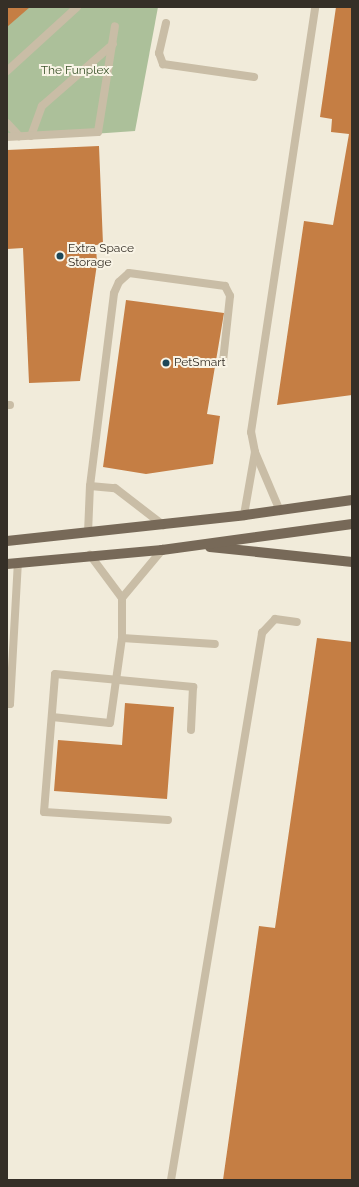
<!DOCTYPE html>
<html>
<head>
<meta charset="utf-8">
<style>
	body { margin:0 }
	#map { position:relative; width:359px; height:1187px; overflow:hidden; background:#f1ebda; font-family:Raleway,sans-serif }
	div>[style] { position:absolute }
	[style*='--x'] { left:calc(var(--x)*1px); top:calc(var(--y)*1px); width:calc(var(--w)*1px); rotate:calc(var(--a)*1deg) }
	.green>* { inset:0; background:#acc09a }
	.building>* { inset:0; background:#c57e44 }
	.lane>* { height:8px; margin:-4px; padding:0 4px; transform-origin:4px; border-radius:4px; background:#c9bda6 }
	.primary>* { height:10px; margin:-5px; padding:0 5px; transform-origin:5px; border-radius:5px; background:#776958 }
	.dots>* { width:11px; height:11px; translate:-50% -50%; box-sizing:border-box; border:2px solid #f9f4e6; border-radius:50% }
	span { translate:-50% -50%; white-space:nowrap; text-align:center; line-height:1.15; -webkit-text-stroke:4px #f9f4e6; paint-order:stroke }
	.park-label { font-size:12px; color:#3c542b }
	.poi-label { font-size:12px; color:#352f27 }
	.left { translate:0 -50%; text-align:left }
	.frame { position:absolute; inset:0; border:8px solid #352f27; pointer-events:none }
</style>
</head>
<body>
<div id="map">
	<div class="green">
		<div style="clip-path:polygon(7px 7px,158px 7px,135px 131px,7px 140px)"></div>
	</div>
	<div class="building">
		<div style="clip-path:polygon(7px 7px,30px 7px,7px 27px)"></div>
		<div style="clip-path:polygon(336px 7px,352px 7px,352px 395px,277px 405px,304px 221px,333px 225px,349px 134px,331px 132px,332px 119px,320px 117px)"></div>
		<div style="clip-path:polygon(99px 146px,103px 244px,96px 245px,97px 264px,80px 381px,29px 383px,23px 248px,7px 249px,7px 150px)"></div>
		<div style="clip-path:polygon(126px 300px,224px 313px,207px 414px,220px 416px,213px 464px,146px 474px,103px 467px)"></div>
		<div style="clip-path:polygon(317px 638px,352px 642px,352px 1180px,223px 1180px,259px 926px,275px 928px)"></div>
		<div style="clip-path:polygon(125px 703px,174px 707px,167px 799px,54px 791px,58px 740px,122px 745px)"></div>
	</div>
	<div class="lane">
		<div style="--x:166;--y:23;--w:31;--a:103"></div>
		<div style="--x:159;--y:53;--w:12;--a:70"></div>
		<div style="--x:163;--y:64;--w:92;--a:8.1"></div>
		<div style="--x:7;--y:71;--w:95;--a:-42.4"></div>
		<div style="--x:7;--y:123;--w:18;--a:47"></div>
		<div style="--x:31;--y:136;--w:32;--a:-70"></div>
		<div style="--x:42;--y:106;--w:94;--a:-41.1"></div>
		<div style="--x:7;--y:137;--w:91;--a:-3.1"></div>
		<div style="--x:98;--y:132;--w:107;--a:-80.9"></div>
		<div style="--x:7;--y:405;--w:3;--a:0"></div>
		<div style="--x:90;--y:486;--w:25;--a:5"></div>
		<div style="--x:115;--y:488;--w:61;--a:37.6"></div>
		<div style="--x:280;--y:511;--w:64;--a:-113"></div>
		<div style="--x:255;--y:452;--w:20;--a:-101"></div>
		<div style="--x:251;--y:432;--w:430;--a:-81.4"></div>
		<div style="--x:244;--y:515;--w:64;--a:-80.1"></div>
		<div style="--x:88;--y:533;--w:47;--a:-87.6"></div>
		<div style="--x:90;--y:486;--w:194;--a:-82.9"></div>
		<div style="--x:114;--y:293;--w:12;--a:-66"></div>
		<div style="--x:119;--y:282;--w:13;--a:-42"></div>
		<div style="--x:129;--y:273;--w:97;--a:7.7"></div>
		<div style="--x:225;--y:286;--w:11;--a:63"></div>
		<div style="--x:230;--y:296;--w:65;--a:96.1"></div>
		<div style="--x:122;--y:598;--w:62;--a:-50.2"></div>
		<div style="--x:122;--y:638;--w:93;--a:3.7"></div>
		<div style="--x:7;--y:704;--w:3;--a:0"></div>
		<div style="--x:10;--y:704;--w:141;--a:-86.8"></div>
		<div style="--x:52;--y:717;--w:58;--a:5.9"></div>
		<div style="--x:110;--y:723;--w:86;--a:-82"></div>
		<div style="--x:122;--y:638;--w:40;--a:-90"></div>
		<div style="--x:122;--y:598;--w:54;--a:-126.7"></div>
		<div style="--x:168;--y:820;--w:124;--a:-176.3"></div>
		<div style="--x:44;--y:812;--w:138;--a:-85.4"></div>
		<div style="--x:55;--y:674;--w:139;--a:5.4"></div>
		<div style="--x:193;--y:687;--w:43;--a:92.7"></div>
		<div style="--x:171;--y:1180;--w:555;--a:-80.55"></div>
		<div style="--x:262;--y:633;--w:19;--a:-47"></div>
		<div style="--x:275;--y:619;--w:22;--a:8"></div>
	</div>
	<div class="primary">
		<div style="--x:7;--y:541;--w:239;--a:-6.2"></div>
		<div style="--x:245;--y:515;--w:108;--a:-8"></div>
		<div style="--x:210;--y:547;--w:143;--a:6"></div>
		<div style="--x:7;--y:564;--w:156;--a:-5.2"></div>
		<div style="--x:162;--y:550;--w:192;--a:-7.8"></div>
	</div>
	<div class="dots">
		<div style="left:60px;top:256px;background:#1d4757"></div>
		<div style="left:166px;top:363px;background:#1d4757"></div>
	</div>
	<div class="park-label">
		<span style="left:75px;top:71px">The Funplex</span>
	</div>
	<div class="poi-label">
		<span class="left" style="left:68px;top:256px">Extra Space<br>Storage</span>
		<span class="left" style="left:174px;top:363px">PetSmart</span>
	</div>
	<div class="frame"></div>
</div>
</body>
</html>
